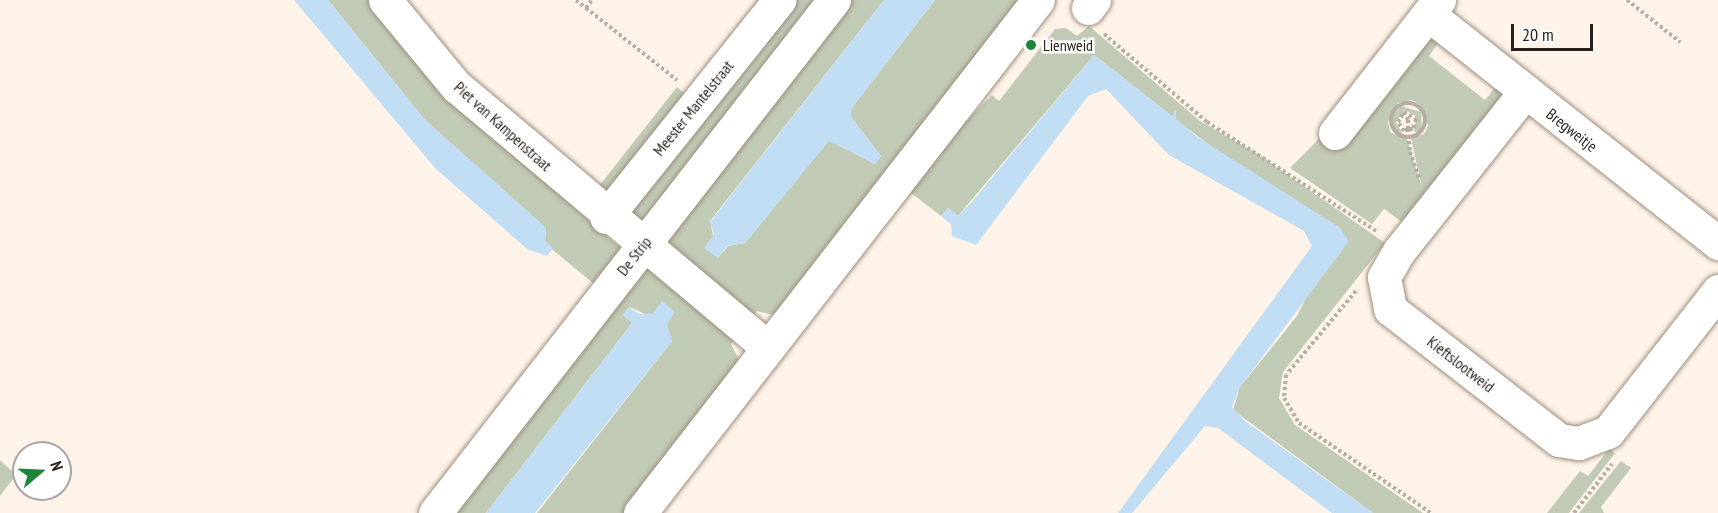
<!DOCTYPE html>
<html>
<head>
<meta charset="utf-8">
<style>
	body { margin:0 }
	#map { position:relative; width:1718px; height:513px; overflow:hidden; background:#fef3e8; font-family:"PT Sans Narrow",sans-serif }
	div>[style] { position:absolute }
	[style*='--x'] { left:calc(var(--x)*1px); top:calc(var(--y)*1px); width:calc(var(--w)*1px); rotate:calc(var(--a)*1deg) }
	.green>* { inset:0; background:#c0cab5 }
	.water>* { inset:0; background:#c1ddf4 }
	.path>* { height:4px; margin-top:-2px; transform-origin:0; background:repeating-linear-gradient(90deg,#b6ada3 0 3px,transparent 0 6px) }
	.path>.ring { margin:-2px; padding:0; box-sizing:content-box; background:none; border:4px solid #b6ada3; border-radius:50% }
	.roads { filter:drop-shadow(0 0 2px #9d8d7c) drop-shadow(0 0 2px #9d8d7c) }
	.minor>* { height:33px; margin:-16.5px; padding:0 16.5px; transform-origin:16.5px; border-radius:16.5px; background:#fff }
	.dots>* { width:16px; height:16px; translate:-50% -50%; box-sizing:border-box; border:3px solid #fff; border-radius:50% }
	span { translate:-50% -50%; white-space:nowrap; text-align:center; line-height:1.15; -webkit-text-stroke:5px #fff; paint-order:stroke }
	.poi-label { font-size:16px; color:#261f19 }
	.left { translate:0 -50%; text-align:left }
	.street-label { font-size:16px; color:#261f19 }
	.north { position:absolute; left:12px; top:441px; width:60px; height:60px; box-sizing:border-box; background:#fff; border:2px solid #a8a5a3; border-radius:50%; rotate:71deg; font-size:16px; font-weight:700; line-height:24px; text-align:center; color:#261f19 }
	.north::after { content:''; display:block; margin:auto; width:21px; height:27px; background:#1d853a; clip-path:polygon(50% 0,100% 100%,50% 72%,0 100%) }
	.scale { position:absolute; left:1511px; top:24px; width:82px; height:27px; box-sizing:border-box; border:3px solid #261f19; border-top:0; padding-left:8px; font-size:18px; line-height:21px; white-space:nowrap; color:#261f19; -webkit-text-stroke:4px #fff; paint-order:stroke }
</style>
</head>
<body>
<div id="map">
	<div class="green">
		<div style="clip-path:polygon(328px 0,373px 0,474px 119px,621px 249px,600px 289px,553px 250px,545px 241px,546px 228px,425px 120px)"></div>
		<div style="clip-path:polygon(795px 0,826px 0,644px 232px,625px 218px)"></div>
		<div style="clip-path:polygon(844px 0,884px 0,710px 221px,718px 258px,728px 246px,745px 243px,829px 140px,875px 164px,881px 156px,851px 117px,851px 109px,935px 0,1030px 0,774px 315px,757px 311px,752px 317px,655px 242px)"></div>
		<div style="clip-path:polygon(1089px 26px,1200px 121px,1258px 154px,1385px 243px,1283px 372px,1279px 398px,1295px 425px,1423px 513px,1373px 513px,1233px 410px,1240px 387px,1297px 316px,1340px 228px,1216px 150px,1175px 119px,1176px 111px,1172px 116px,1094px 55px,958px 216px,948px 208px,941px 216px,910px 192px,661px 513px,648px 513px,953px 134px,992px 95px,999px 101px,1055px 29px,1066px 28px,1077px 36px)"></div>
		<div style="clip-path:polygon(evenodd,1428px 29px,1441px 39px,1429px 56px,1485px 100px,1498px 84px,1505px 94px,1402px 222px,1384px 209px,1372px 224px,1290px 168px,1428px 29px,1412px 100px,1420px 105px,1428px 126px,1424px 134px,1411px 138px,1422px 188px,1407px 139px,1390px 132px,1388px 121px,1398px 103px,1412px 100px)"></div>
		<div style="clip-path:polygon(677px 87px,684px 93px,605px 204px,499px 113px,505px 106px,599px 186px)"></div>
		<div style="clip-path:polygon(1401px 106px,1421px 112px,1422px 132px,1414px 132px,1416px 116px,1405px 110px,1396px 122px,1402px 133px,1396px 134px,1391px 117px)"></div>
		<div style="clip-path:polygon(640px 262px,736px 337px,731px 344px,739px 360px,630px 513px,537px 513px,672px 341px,666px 324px,630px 307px,623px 315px,632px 323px,486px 513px,443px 513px)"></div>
		<div style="clip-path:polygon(1609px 449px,1615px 453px,1569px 513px,1547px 513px,1580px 471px,1588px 476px)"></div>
		<div style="clip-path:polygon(0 460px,16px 475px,0 496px)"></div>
		<div style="clip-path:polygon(1621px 461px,1631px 468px,1601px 507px,1604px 513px,1579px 513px)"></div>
	</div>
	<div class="water">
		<div style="clip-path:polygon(294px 0,328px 0,425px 120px,546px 228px,545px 241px,553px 248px,547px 256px,527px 249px,436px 169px)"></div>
		<div style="clip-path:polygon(884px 0,935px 0,851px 109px,851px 117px,881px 156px,875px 164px,829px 141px,745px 243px,727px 246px,718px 258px,704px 248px,714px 235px,710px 222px)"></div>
		<div style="clip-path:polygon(1094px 55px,1172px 116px,1176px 111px,1176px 119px,1196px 136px,1340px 228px,1349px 241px,1240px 387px,1232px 407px,1245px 421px,1373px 513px,1332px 513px,1218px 428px,1205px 426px,1132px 513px,1118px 513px,1312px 246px,1304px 231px,1169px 155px,1106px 89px,1088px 96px,976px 245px,952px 236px,951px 224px,941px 216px,948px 208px,958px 216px,970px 204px)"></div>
		<div style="clip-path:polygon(662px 301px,675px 312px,667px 324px,672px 341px,535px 513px,486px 513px,632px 323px,623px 315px,629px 307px,639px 314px,653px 313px)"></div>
	</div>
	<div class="path">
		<div style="--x:576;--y:0;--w:13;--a:39"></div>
		<div style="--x:586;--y:8;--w:10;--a:-53"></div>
		<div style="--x:1627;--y:0;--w:68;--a:38.4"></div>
		<div style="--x:586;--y:8;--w:116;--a:38.4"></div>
		<div style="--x:1104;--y:34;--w:135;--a:40.5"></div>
		<div style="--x:1207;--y:122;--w:201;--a:32.8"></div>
		<div class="ring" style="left:1391px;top:103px;width:30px;height:30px"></div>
		<div style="--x:1404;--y:112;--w:14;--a:30"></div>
		<div style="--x:1416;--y:119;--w:10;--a:107"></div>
		<div style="--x:1413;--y:129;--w:5;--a:180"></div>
		<div style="--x:1408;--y:129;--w:4;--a:153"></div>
		<div style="--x:1404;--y:131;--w:11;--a:-124"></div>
		<div style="--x:1398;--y:122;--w:12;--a:-59"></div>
		<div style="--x:1404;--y:112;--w:9;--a:63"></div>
		<div style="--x:1408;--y:120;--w:9;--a:90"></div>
		<div style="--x:1408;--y:129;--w:23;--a:85"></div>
		<div style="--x:1410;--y:152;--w:28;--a:71"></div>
		<div style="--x:1356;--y:291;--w:109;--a:129.8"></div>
		<div style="--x:1286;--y:375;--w:23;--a:95"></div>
		<div style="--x:1284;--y:398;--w:29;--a:59"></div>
		<div style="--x:1299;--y:423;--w:160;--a:34.3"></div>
		<div style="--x:1574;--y:513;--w:62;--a:-52.2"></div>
	</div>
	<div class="roads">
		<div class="minor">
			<div style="--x:385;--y:0;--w:112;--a:50.5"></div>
			<div style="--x:456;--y:86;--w:407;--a:40"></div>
			<div style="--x:1439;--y:0;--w:18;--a:128"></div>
			<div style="--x:1428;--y:14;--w:370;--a:38.3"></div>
			<div style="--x:1088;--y:8;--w:10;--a:-53"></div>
			<div style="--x:1524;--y:93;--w:201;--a:128.3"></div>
			<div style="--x:1399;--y:251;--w:30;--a:120"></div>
			<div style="--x:1384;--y:277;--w:33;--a:79"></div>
			<div style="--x:1390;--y:309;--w:214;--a:37.8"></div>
			<div style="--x:1559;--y:440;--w:20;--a:9"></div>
			<div style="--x:1579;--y:443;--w:31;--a:-21"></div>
			<div style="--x:1608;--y:432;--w:179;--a:-52"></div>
			<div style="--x:1335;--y:133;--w:151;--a:-52"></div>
			<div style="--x:606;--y:217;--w:278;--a:-51.4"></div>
			<div style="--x:435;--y:513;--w:650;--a:-52.13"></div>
			<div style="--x:640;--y:513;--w:649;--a:-52.19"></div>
		</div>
	</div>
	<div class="dots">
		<div style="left:1031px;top:45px;background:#1d853a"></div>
	</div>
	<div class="poi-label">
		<span class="left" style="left:1043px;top:45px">Lienweid</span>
	</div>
	<div class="street-label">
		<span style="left:693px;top:108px;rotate:-51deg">Meester Mantelstraat</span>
		<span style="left:503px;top:126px;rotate:42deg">Piet van Kampenstraat</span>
		<span style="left:1572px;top:130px;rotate:38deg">Bregweitje</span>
		<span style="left:634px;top:256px;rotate:-52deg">De Strip</span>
		<span style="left:1461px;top:364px;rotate:38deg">Kieftslootweid</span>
	</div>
	<div class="north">N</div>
	<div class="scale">20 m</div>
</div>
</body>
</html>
